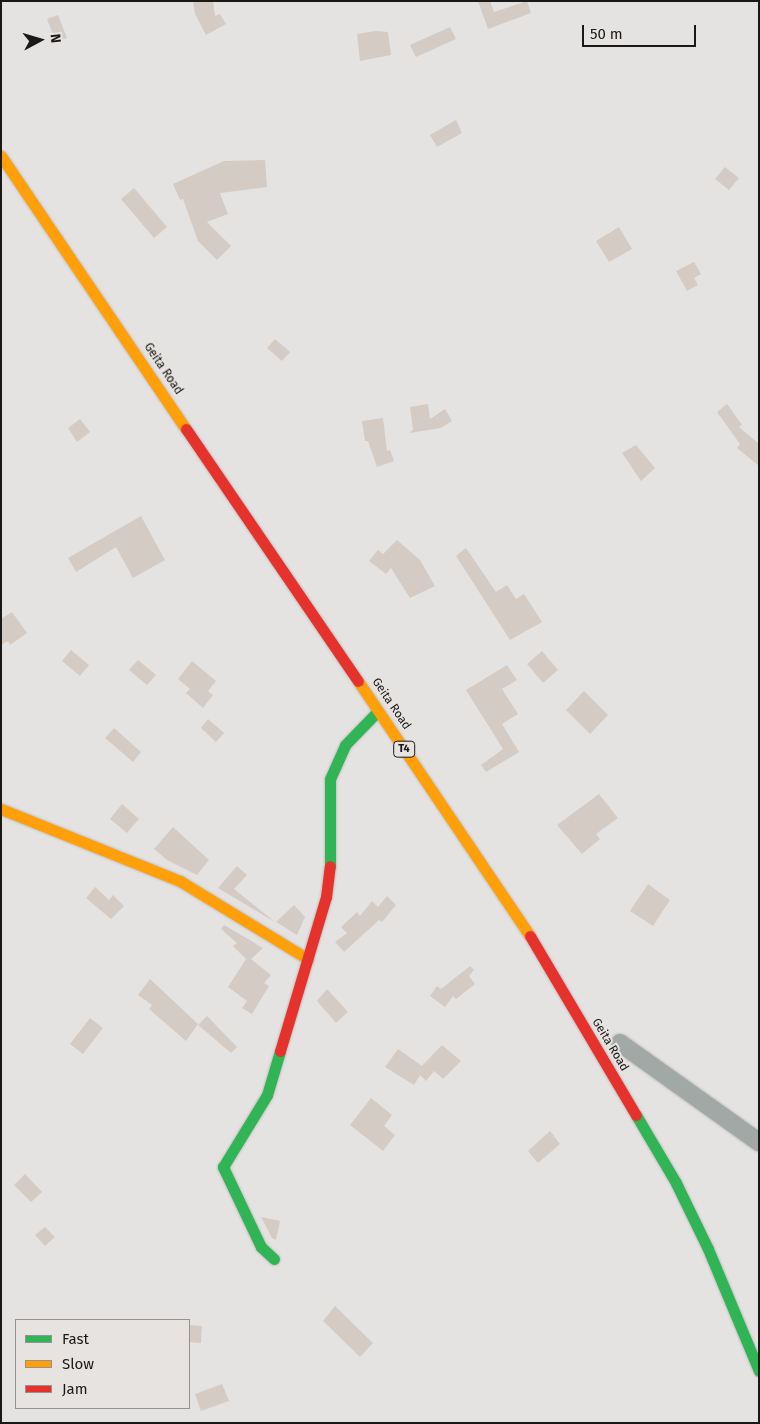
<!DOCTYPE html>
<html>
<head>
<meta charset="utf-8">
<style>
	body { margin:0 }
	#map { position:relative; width:760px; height:1424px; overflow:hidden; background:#e5e3e1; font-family:"Fira Sans",sans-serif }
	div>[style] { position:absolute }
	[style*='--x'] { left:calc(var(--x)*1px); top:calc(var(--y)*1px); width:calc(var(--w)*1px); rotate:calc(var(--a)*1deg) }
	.building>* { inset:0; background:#d3cbc4 }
	.roads { filter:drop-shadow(0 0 1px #c0bfbe) drop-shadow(0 0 1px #c0bfbe) }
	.street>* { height:18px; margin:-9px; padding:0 9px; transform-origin:9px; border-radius:9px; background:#a1a8a6 }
	.fast>* { height:11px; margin:-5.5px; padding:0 5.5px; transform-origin:5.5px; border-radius:5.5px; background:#30b455 }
	.slow>* { height:11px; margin:-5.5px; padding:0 5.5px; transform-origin:5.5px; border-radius:5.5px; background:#ff9f0a }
	.jam>* { height:11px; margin:-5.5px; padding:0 5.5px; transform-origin:5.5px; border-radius:5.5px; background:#e5322d }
	span { translate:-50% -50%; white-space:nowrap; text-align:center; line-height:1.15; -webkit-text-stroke:4px #e6e3e0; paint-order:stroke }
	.shield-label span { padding:1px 4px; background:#e6e3e0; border:1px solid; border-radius:4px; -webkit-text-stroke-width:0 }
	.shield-label { font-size:11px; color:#1a1918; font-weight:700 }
	.street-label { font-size:12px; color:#1a1918 }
	.frame { position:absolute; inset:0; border:2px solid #1a1918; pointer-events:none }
	.legend { position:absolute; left:15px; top:1319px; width:175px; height:90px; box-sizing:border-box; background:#e6e3e0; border:1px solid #949290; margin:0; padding:6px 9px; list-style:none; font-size:15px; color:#1a1918 }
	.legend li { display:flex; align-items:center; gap:10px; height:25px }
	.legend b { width:25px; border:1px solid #949290 }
	.north { position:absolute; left:15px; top:15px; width:50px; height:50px; -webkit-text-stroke:4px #e6e3e0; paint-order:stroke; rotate:84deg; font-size:14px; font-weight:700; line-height:20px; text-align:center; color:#1a1918 }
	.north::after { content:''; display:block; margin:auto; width:18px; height:22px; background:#1a1918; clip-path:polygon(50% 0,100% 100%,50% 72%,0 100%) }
	.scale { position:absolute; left:582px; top:25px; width:114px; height:22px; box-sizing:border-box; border:2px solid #1a1918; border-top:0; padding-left:6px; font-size:15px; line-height:18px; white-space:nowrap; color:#1a1918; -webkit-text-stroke:4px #e6e3e0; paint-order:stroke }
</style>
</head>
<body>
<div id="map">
	<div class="building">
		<div style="clip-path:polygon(193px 1px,213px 1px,215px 16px,220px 14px,226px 24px,206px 35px,195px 14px)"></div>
		<div style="clip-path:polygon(478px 1px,490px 1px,494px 12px,527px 1px,531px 13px,488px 29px)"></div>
		<div style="clip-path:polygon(58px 15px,67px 38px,56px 42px,47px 19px)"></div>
		<div style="clip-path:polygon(450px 27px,456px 39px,416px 57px,410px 45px)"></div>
		<div style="clip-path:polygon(375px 31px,388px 32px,391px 55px,360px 61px,357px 34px)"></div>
		<div style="clip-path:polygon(456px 120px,462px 133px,437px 147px,430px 135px)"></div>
		<div style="clip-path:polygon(265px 160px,267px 187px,220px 193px,228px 214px,207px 222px,231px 246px,217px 260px,198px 241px,183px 199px,180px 200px,173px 184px,224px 161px)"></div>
		<div style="clip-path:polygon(725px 167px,739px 178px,729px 190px,715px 179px)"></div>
		<div style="clip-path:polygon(134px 188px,167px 227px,154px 238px,121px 199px)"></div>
		<div style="clip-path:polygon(619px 227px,632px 249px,609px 262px,596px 241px)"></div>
		<div style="clip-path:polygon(694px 262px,701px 274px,694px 278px,698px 285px,687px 291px,676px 271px)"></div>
		<div style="clip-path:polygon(275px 339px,290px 352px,282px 361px,267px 348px)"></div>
		<div style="clip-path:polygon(428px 404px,430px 419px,445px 409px,452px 421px,441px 428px,409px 433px,413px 430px,410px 407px)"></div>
		<div style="clip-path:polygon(727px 404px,742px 425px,739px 427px,759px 444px,759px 466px,737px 448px,740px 444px,717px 412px)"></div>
		<div style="clip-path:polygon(383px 418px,387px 451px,390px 450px,394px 461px,377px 467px,368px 441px,365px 441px,362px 421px)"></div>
		<div style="clip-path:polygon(80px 419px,90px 432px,77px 442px,68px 428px)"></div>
		<div style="clip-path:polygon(636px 445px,655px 468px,641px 481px,622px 453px)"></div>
		<div style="clip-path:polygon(141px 516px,165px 560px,133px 578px,116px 547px,76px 572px,68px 558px)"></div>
		<div style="clip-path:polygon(397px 540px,420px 560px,435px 586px,410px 598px,391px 568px,386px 574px,369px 561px,378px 550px,383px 554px)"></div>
		<div style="clip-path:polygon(466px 548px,496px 592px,507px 585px,516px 599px,524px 594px,542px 622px,510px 640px,456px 556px)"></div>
		<div style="clip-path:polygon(12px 612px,27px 633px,10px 645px,8px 641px,1px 645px,1px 619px)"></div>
		<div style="clip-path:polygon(71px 650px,89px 665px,80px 676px,62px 661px)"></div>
		<div style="clip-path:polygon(542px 651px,558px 670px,543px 683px,527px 664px)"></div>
		<div style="clip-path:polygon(138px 660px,156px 675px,147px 685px,129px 670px)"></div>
		<div style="clip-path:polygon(192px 661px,216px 681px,208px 691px,213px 695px,203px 708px,186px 693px,190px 689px,178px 679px)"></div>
		<div style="clip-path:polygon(507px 665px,517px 680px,502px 689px,518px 714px,502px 724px,519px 752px,486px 772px,481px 765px,503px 749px,466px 690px)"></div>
		<div style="clip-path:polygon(584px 691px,608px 715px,590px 734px,566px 710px)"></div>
		<div style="clip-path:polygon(208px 719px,224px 733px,216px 742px,201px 728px)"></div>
		<div style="clip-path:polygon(114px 728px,141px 752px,133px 762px,105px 738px)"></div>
		<div style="clip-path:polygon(599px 794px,618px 818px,596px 834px,600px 839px,582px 854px,557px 825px)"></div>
		<div style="clip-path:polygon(122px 804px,139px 819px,127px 833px,110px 819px)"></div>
		<div style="clip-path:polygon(173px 827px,209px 860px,197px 875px,167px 860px,154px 849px)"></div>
		<div style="clip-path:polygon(237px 866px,247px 875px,234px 889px,275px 922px,218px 888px)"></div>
		<div style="clip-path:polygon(648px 884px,670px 900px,653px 926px,630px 911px)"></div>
		<div style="clip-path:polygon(95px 887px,109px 900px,113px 895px,124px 906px,111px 919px,86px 898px)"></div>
		<div style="clip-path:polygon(387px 896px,396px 905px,382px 922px,379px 920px,344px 952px,335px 942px,347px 933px,341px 927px,357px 912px,360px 916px,372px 901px,378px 907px)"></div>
		<div style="clip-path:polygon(294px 905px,305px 917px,297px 935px,276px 922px)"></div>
		<div style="clip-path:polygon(224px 925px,263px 948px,251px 959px,271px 975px,264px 983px,269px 986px,252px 1014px,242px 1008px,247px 1001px,228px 987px,246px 959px,233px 946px,237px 943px,221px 929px)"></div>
		<div style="clip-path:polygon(470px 966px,474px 970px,469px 976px,475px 984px,456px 999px,453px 996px,445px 1007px,430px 996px,437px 986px,441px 989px)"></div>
		<div style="clip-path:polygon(150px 979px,198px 1024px,186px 1041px,149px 1009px,152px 1005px,138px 995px)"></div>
		<div style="clip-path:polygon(327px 989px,348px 1012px,336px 1023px,317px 1001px)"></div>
		<div style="clip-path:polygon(207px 1016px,237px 1047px,231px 1053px,198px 1025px)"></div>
		<div style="clip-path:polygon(90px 1018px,103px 1028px,83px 1054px,70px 1044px)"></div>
		<div style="clip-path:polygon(442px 1045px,461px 1061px,443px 1079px,434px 1071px,426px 1081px,420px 1075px,414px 1085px,385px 1067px,398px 1049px,422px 1066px)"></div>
		<div style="clip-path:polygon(371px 1098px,392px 1115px,384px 1126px,395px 1135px,383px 1151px,350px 1125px)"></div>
		<div style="clip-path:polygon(550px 1131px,560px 1144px,538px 1163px,528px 1151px)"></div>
		<div style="clip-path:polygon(25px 1174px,42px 1192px,31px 1202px,14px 1185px)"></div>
		<div style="clip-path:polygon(261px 1217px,280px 1221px,276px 1240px,272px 1238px)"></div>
		<div style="clip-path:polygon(45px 1227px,55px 1237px,45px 1246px,35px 1235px)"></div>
		<div style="clip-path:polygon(335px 1306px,373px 1343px,360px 1357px,323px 1321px)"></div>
		<div style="clip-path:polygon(189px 1325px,202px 1326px,201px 1343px,189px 1342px)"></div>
		<div style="clip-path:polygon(222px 1384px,229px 1401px,201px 1411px,195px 1394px)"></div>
	</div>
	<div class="roads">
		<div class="street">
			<div style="--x:620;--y:1043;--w:171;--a:35.5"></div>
		</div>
		<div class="fast">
			<div style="--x:330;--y:866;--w:87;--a:-90"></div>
			<div style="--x:330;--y:779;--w:37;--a:-66"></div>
			<div style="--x:345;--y:745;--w:47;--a:-45.9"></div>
			<div style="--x:636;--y:1115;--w:79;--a:59.5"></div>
			<div style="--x:676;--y:1183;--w:73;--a:64.1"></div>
			<div style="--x:708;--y:1249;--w:132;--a:67.3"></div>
			<div style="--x:274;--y:1259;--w:18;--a:-137"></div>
			<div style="--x:261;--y:1247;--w:89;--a:-115.4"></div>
			<div style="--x:223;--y:1167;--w:84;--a:-58.6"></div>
			<div style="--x:267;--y:1095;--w:46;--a:-73.5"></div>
		</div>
		<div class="slow">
			<div style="--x:1;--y:156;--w:330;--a:55.9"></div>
			<div style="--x:358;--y:681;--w:308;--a:56"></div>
			<div style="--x:1;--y:809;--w:193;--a:21.9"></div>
			<div style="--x:180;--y:881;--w:150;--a:31.4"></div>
		</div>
		<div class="jam">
			<div style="--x:186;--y:429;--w:305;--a:55.7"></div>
			<div style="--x:530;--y:936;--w:208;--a:59.4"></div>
			<div style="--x:280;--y:1051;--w:161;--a:-73.4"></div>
			<div style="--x:326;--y:897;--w:31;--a:-83"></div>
		</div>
	</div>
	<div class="shield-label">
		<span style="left:404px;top:749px">T4</span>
	</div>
	<div class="street-label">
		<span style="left:163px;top:369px;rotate:56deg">Geita Road</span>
		<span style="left:391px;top:704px;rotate:56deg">Geita Road</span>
		<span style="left:610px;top:1045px;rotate:59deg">Geita Road</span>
	</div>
	<div class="frame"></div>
	<ul class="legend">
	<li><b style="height:6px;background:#30b455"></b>Fast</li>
	<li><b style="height:6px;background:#ff9f0a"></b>Slow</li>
	<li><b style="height:6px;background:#e5322d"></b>Jam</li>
	</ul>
	<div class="north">N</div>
	<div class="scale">50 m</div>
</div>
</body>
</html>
